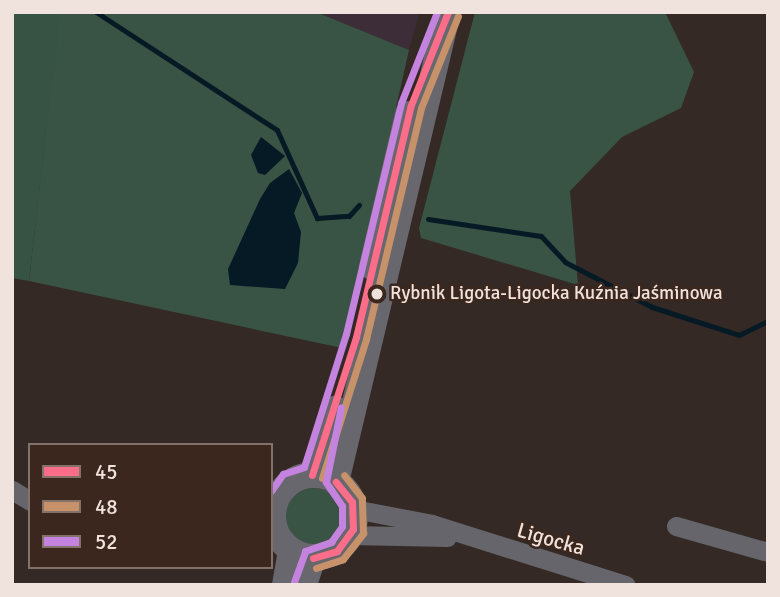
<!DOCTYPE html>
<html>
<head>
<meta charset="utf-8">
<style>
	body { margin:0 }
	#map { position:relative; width:780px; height:597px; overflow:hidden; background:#342924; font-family:Signika,sans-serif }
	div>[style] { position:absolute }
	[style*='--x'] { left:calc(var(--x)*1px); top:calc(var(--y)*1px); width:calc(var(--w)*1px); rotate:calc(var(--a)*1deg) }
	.commercial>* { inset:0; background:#3c2d39 }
	.green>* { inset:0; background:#395344 }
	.round { border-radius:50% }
	.forest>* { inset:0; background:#365343 }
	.water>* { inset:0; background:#051a25 }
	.stream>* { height:5px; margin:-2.5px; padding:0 2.5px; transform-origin:2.5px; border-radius:2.5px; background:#051a25 }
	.minor>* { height:19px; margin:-9.5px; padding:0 9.5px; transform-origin:9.5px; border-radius:9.5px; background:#65656b }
	.secondary>* { height:26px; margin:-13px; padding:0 13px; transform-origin:13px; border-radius:13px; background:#68676e }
	.secondary>.ring { margin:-13px; padding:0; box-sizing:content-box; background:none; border:26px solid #68676e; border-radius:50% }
	.bus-1>* { height:7px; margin:-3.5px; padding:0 3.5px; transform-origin:3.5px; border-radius:3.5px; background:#fb6d88 }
	.bus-2>* { height:7px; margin:-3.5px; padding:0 3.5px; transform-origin:3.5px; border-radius:3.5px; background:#c7916a }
	.bus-3>* { height:7px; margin:-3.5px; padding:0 3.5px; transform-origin:3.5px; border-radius:3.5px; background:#c483df }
	.dots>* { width:19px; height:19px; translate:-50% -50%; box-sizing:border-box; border:4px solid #3b271d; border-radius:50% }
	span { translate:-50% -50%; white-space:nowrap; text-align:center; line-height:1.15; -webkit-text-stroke:5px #3b271d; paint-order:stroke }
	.bus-label { font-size:19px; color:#f0e2dc }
	.left { translate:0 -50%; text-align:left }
	.street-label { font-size:21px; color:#f0e2dc }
	.frame { position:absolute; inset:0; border:14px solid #f0e2dc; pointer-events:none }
	.legend { position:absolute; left:28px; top:443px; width:245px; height:126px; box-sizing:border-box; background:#3b271d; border:2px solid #837269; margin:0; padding:9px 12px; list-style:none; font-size:21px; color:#f0e2dc }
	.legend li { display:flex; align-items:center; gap:14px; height:35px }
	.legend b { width:35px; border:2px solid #837269 }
</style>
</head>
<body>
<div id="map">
	<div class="commercial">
		<div style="clip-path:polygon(316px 12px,420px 12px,409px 50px)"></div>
	</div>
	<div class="green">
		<div style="clip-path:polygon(59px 12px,316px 12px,409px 50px,342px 348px,29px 281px)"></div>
		<div style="clip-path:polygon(475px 12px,665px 12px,694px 72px,681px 108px,622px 137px,570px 191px,578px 285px,421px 238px,419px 228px)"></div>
		<div class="round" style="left:285px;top:488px;width:58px;height:58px"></div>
	</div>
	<div class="forest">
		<div style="clip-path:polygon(12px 12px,60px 12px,29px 281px,12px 278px)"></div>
	</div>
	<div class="water">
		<div style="clip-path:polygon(261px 137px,285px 156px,265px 175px,258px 173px,251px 155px)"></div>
		<div style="clip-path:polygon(289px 169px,302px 193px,294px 213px,301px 232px,298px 263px,285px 289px,230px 285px,228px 269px,260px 199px,270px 183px)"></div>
	</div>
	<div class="stream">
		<div style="--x:96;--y:12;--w:216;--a:33.1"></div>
		<div style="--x:277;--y:130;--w:97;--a:65.6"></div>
		<div style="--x:317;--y:218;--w:32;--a:-4"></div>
		<div style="--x:349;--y:216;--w:15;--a:-48"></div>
		<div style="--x:428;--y:219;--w:114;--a:8.6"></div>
		<div style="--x:541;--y:236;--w:35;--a:47"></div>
		<div style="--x:565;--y:262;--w:98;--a:27.3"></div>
		<div style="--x:652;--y:307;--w:91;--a:17.8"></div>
		<div style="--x:739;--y:335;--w:32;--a:-26"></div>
	</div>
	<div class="minor">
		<div style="--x:12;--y:490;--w:21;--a:31"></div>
		<div style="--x:271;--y:509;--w:3;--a:-45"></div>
		<div style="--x:354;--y:509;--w:79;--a:10.9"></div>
		<div style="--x:432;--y:524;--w:203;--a:17.5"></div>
		<div style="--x:676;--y:526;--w:96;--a:15.8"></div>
		<div style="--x:271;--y:535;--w:6;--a:18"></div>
		<div style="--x:350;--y:535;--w:97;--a:1.2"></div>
	</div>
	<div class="secondary">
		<div style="--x:372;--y:267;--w:157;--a:-76.8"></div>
		<div class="ring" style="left:273px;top:475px;width:56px;height:56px"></div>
		<div style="--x:312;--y:475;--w:70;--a:-70.8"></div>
		<div style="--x:336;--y:482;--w:483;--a:-76.6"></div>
		<div style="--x:285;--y:585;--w:35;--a:-80"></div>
		<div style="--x:304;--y:585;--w:28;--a:-72"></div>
	</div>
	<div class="bus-1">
		<div style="--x:312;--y:475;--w:145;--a:-72.3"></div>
		<div style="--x:356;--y:337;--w:238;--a:-76.7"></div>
		<div style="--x:411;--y:105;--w:100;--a:-68.3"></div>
		<div style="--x:313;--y:558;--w:25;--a:-16"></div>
		<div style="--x:337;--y:551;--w:27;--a:-54"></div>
		<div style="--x:353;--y:529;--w:27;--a:-92"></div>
		<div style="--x:352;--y:502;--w:26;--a:-129"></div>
	</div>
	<div class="bus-2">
		<div style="--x:322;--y:478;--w:146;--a:-72.4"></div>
		<div style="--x:366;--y:339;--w:237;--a:-76.6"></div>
		<div style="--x:421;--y:108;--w:99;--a:-68.1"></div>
		<div style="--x:316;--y:568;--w:28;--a:-18"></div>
		<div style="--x:343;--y:559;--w:33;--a:-52"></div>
		<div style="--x:363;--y:533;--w:35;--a:-92"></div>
		<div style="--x:362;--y:498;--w:29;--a:-128"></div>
	</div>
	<div class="bus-3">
		<div style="--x:271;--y:491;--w:21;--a:-55"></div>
		<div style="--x:283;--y:474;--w:22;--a:-18"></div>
		<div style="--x:304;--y:467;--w:139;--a:-72.5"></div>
		<div style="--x:346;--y:334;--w:237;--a:-76.6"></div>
		<div style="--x:401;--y:103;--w:98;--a:-68.4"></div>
		<div style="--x:294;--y:582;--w:33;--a:-70"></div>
		<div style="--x:305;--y:551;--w:28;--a:-19"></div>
		<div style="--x:331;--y:542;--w:19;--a:-55"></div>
		<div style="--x:342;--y:526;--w:20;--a:-90"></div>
		<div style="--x:342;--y:506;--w:29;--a:-124"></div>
		<div style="--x:326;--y:482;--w:76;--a:-78.7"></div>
	</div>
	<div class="dots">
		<div style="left:377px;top:294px;background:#f0e2dc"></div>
	</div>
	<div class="bus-label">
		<span class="left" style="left:390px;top:294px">Rybnik Ligota-Ligocka Kuźnia Jaśminowa</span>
	</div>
	<div class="street-label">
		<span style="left:551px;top:539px;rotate:16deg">Ligocka</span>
	</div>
	<div class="frame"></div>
	<ul class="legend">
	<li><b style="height:9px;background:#fb6d88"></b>45</li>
	<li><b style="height:9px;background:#c7916a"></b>48</li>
	<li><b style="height:9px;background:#c483df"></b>52</li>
	</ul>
</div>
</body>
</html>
